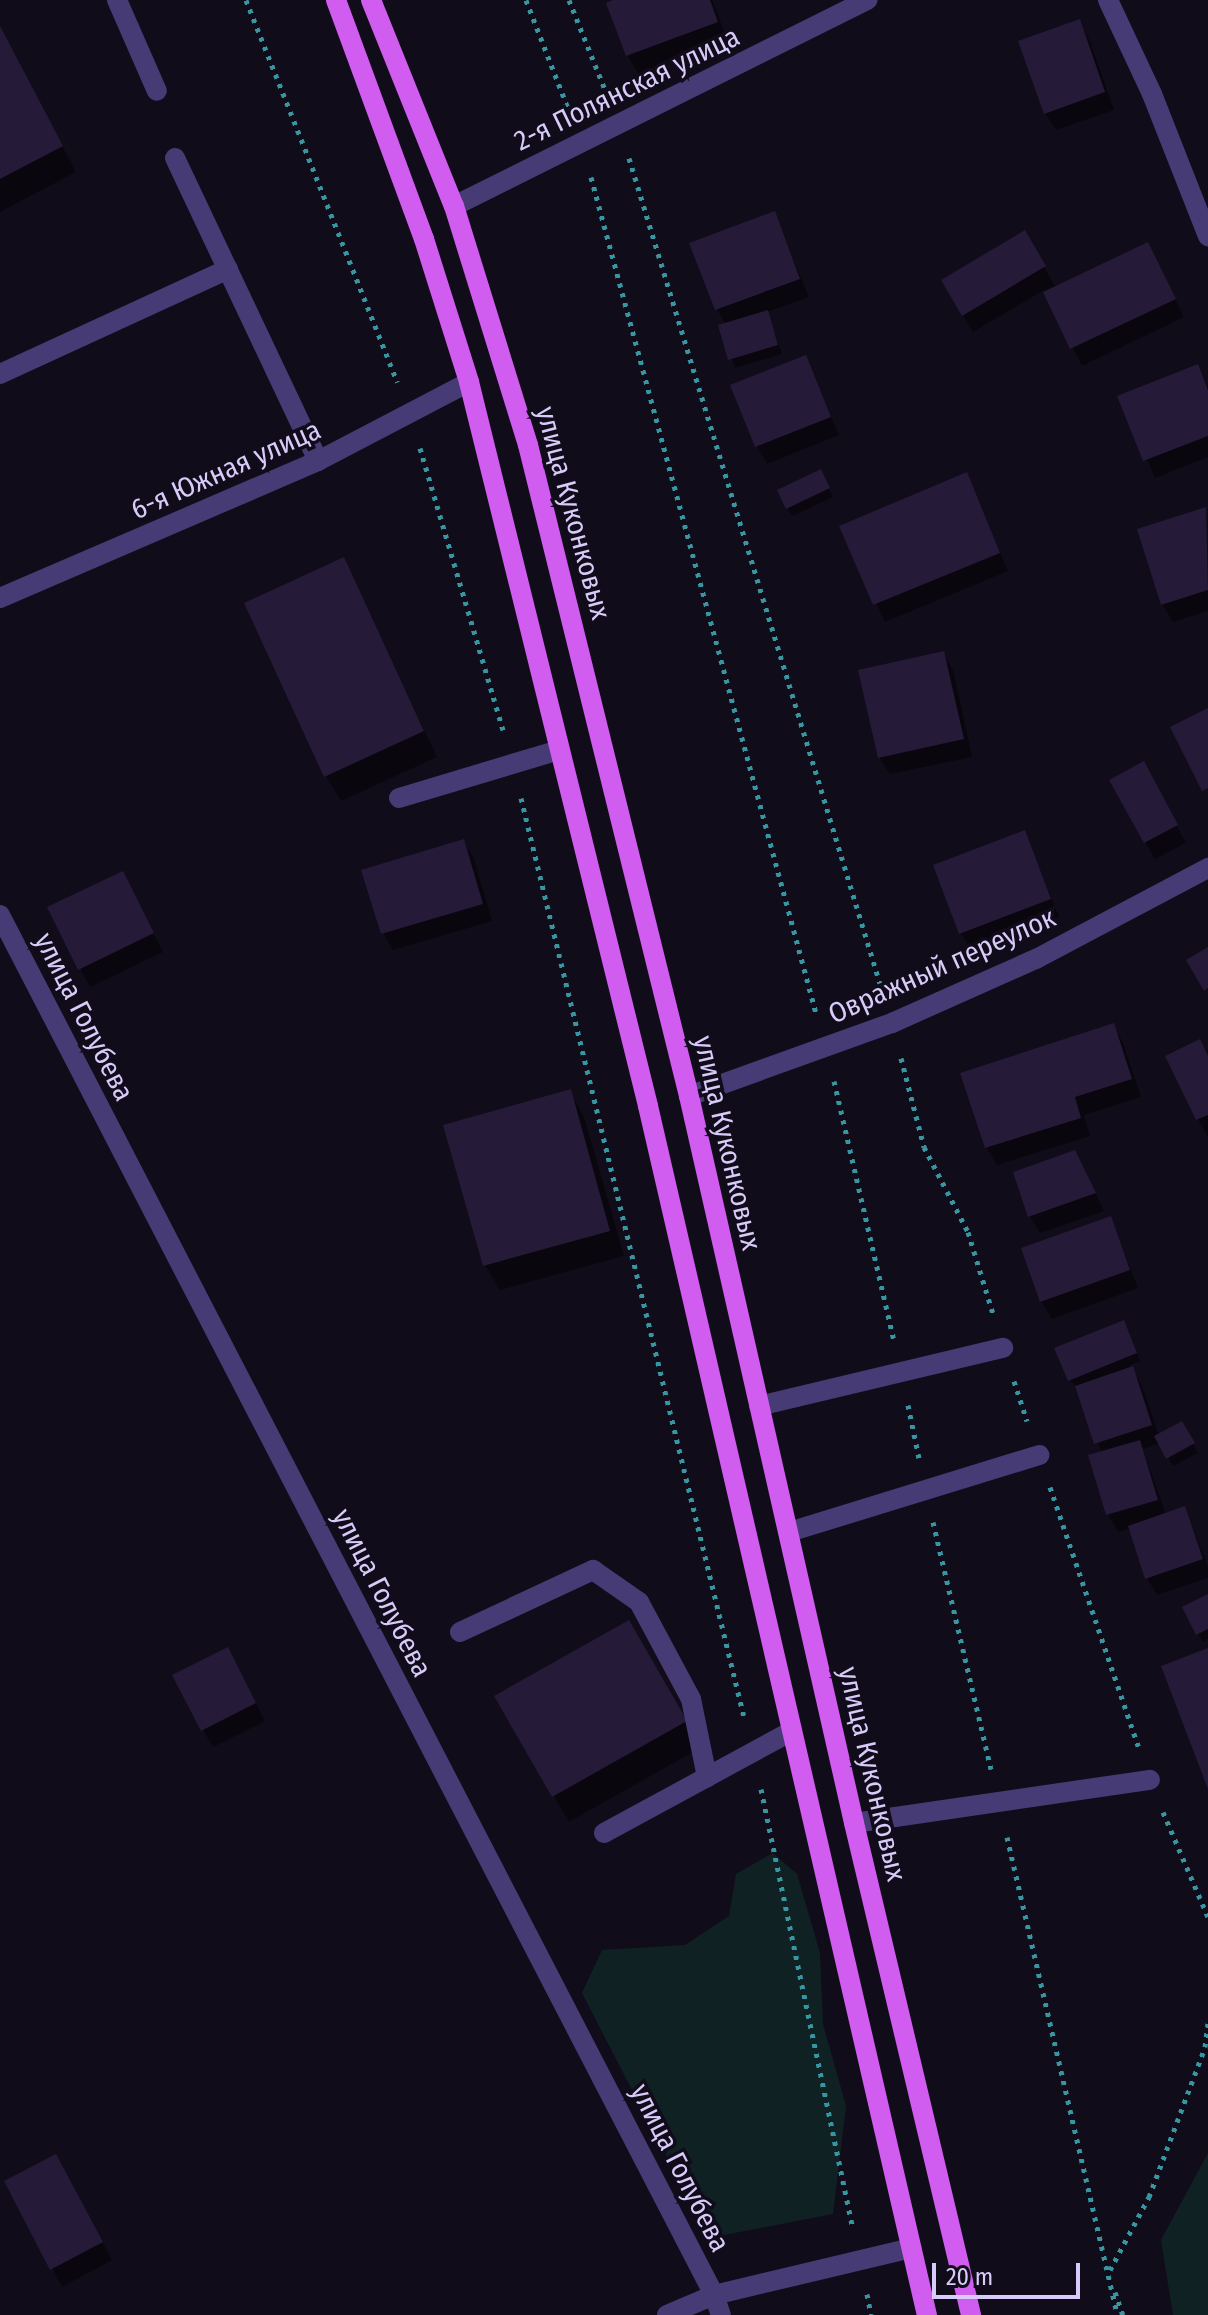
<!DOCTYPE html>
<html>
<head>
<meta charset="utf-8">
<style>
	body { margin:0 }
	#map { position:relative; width:1208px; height:2315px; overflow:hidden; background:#110c1a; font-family:"Fira Sans Condensed",sans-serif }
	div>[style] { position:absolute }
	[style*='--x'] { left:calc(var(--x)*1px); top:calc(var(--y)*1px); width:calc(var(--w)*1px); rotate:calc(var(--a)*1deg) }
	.green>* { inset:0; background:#102124 }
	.shadow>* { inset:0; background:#0007 }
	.building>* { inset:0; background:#261a39 }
	.path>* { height:5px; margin-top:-2.5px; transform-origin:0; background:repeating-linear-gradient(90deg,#3796a2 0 4px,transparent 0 10px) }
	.lane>* { height:20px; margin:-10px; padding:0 10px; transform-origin:10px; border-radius:10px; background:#473b75 }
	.street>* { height:20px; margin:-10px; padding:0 10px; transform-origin:10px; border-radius:10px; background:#473b75 }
	.primary>* { height:20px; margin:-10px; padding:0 10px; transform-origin:10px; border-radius:10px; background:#d15cf0 }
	span { translate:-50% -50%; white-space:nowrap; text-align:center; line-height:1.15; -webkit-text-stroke:7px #110c1a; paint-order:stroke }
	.street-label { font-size:28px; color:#d8cbfa }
	.scale { position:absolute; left:932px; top:2263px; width:148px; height:36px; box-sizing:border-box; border:4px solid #d8cbfa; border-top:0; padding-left:10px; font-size:24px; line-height:28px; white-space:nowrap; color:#d8cbfa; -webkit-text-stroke:6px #110c1a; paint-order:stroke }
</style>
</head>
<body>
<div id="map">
	<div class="green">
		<div style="clip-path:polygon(773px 1853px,797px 1874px,820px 1953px,823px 2024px,846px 2106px,833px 2214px,714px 2237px,695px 2212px,582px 1993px,602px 1950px,685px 1945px,729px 1916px,736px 1874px)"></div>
		<div style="clip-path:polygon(1208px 2153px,1208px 2315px,1173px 2315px,1161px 2240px)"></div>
	</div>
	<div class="shadow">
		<div style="clip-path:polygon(619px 0,712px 0,727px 39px,638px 73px,627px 55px)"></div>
		<div style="clip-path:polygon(1079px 22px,1089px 39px,1114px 110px,1056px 130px,1045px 113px)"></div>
		<div style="clip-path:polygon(0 28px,76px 172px,0 212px)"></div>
		<div style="clip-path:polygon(774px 213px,809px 297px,767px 312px,782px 354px,735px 368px,721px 326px,726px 325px,717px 309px)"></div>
		<div style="clip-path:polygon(1024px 233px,1056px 288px,1157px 262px,1184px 317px,1082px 366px,1044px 290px,973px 332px,943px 281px)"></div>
		<div style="clip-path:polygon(805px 358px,839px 435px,767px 464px,757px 446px)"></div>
		<div style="clip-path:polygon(1197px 366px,1208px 387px,1208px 457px,1155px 478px,1120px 397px)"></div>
		<div style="clip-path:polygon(966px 475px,1008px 571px,885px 622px,841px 527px)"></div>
		<div style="clip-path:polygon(825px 480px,833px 497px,792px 516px,787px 508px)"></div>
		<div style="clip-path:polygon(1205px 509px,1208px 611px,1173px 622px,1163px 605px,1139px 530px)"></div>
		<div style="clip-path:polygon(343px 560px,437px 757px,341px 801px,326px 776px)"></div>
		<div style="clip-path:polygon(943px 653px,953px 670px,972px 757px,890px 774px,879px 757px)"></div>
		<div style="clip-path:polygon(1153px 781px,1186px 843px,1155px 859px,1145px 842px)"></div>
		<div style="clip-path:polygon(1024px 833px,1059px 917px,971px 951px,961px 933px)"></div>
		<div style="clip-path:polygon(463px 841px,474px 859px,492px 921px,393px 950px,383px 933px)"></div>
		<div style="clip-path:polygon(132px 891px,163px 952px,90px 987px,49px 908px)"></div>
		<div style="clip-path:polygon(1113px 1025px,1123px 1043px,1141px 1097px,1084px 1115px,1090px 1136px,997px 1165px,987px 1148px,963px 1074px)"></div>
		<div style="clip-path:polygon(1168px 1056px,1208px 1057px,1208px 1137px,1198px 1119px)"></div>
		<div style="clip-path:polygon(570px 1092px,584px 1117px,624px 1256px,500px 1290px,485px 1265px)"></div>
		<div style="clip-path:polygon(1084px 1170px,1104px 1211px,1040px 1233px,1030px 1216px)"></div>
		<div style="clip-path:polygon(1110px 1218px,1138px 1288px,1052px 1319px,1041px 1301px)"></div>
		<div style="clip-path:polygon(1128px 1330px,1140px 1361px,1130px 1365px,1142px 1386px,1159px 1436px,1181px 1424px,1198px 1453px,1173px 1466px,1160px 1443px,1143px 1449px,1166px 1515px,1185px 1509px,1208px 1566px,1208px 1578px,1157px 1595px,1147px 1578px,1131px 1528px,1118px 1532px,1108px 1514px,1102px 1453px,1077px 1387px,1070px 1380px)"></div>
		<div style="clip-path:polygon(1208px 1597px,1208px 1639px,1203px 1642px,1198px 1634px)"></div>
		<div style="clip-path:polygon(628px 1622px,700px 1748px,569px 1822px,497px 1697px)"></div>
		<div style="clip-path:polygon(237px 1667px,265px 1721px,213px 1747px,203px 1730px)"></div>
		<div style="clip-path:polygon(66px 2174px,112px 2260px,62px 2287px,7px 2182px)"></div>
	</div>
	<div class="building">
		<div style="clip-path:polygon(613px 0,710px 0,718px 22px,626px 56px,606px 3px)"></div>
		<div style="clip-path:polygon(1080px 19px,1105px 92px,1044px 114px,1018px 41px)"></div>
		<div style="clip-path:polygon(0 26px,63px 146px,0 179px)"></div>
		<div style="clip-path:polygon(775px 211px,800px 279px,715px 310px,689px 243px)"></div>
		<div style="clip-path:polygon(1025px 230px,1046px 266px,962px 316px,941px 280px)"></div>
		<div style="clip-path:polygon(1148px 242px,1176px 299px,1070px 349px,1043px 292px)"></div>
		<div style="clip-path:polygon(768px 310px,778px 345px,728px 360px,718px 325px)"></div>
		<div style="clip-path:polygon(806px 355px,831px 417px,755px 447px,730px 385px)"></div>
		<div style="clip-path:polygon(1198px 364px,1208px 390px,1208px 436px,1143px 461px,1117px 396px)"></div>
		<div style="clip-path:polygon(821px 469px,830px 488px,786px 509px,777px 490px)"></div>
		<div style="clip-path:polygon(967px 472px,1000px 553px,873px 605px,839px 526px)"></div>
		<div style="clip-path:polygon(1206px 507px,1208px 590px,1161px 605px,1137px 529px)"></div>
		<div style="clip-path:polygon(344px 557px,424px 731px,324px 777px,244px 603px)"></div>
		<div style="clip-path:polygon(944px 651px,964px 739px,878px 758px,858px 670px)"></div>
		<div style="clip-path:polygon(1208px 708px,1208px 788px,1202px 791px,1170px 727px)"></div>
		<div style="clip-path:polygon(1144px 761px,1178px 825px,1144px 843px,1109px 780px)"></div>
		<div style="clip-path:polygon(1025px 830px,1051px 899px,959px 934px,933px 865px)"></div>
		<div style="clip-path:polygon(464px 839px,483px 904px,381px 934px,361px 870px)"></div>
		<div style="clip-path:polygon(123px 871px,154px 933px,78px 970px,47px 907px)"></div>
		<div style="clip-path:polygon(1208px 947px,1208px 988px,1204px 991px,1186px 960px)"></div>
		<div style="clip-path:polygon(1114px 1023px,1132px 1079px,1075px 1097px,1081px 1118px,985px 1148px,960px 1073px)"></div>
		<div style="clip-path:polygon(1200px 1039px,1208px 1056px,1208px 1115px,1196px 1120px,1165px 1056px)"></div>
		<div style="clip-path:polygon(571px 1089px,610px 1231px,483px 1266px,443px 1125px)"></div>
		<div style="clip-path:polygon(1075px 1150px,1096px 1193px,1028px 1217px,1013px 1172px)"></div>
		<div style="clip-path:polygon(1111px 1216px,1130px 1270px,1040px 1302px,1021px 1248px)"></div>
		<div style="clip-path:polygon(1124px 1320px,1137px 1353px,1068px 1381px,1054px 1348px)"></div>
		<div style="clip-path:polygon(1133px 1366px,1152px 1425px,1094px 1444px,1075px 1386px)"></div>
		<div style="clip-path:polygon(1182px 1421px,1195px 1443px,1166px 1459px,1154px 1436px)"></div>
		<div style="clip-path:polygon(1140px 1440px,1158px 1500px,1106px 1515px,1088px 1455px)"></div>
		<div style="clip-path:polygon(1185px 1506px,1203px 1559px,1145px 1579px,1128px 1526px)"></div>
		<div style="clip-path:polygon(1208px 1594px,1208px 1629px,1196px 1635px,1182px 1607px)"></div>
		<div style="clip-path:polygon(629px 1620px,687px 1721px,552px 1797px,494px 1696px)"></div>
		<div style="clip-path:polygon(228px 1647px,256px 1703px,201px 1731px,172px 1675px)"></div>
		<div style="clip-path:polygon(1208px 1648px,1208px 1789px,1161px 1666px)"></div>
		<div style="clip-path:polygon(56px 2154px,103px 2242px,50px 2270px,4px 2181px)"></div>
	</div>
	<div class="path">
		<div style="--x:246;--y:0;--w:411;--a:68.4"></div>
		<div style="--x:526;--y:0;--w:119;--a:68.8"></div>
		<div style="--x:569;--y:0;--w:99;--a:68.1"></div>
		<div style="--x:629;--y:158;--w:870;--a:73.09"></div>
		<div style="--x:591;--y:177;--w:866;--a:74.94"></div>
		<div style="--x:420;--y:448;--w:294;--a:73.6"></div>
		<div style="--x:521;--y:798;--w:946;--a:76.36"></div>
		<div style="--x:901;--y:1058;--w:92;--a:75.5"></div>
		<div style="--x:924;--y:1147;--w:96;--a:62.6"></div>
		<div style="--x:968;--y:1232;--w:86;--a:73"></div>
		<div style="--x:834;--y:1081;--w:266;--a:77"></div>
		<div style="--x:1014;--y:1381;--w:42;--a:72"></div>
		<div style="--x:908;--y:1405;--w:54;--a:78.3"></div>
		<div style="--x:1050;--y:1487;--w:274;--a:71.2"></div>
		<div style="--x:933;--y:1522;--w:254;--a:76.8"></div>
		<div style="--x:761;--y:1789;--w:446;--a:78.2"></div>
		<div style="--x:1163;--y:1812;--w:114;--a:66.8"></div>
		<div style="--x:1007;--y:1837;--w:490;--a:77"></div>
		<div style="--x:1110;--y:2270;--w:83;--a:-61.9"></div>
		<div style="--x:1149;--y:2197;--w:160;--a:-69.5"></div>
		<div style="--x:1205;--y:2047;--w:24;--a:-83"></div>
		<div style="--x:1115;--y:2292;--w:24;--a:71"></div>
		<div style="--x:867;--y:2294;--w:21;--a:79"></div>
	</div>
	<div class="lane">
		<div style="--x:117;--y:0;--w:99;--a:66.3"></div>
		<div style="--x:175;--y:158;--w:335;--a:64.7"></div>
		<div style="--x:0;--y:374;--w:251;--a:-24.7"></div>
		<div style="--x:399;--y:798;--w:167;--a:-16.7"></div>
		<div style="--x:759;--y:1406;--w:251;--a:-13.4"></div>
		<div style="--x:789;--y:1532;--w:262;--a:-17.1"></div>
		<div style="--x:460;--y:1632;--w:147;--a:-25"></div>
		<div style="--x:593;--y:1570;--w:56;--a:34.8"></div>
		<div style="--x:639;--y:1602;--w:110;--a:61.8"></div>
		<div style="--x:691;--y:1699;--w:80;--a:78.4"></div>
		<div style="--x:854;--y:1823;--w:299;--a:-8.3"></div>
		<div style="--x:604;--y:1833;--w:214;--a:-28.5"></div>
		<div style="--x:714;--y:2295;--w:21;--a:71"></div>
	</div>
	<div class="street">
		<div style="--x:1108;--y:0;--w:104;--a:64.9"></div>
		<div style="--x:1152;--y:94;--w:153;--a:68.5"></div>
		<div style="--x:454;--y:206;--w:462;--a:-26.5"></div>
		<div style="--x:0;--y:598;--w:346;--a:-23.3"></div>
		<div style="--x:318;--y:461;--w:170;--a:-27.6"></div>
		<div style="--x:0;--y:915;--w:1554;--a:62.64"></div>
		<div style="--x:689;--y:1096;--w:216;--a:-19.8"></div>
		<div style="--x:892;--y:1023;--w:158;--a:-24"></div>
		<div style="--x:1036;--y:959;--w:195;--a:-27.9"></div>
		<div style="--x:667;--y:2315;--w:51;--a:-23.1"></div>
		<div style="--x:714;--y:2295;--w:203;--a:-13.4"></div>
	</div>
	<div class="primary">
		<div style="--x:336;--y:0;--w:255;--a:69.8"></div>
		<div style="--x:424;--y:239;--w:150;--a:72.5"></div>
		<div style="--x:469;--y:382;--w:746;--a:76.11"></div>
		<div style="--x:648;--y:1106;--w:1241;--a:77.01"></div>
		<div style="--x:371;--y:0;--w:222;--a:68.1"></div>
		<div style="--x:454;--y:206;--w:250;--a:72.8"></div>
		<div style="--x:528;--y:445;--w:671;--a:76.11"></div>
		<div style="--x:689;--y:1096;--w:745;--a:77.21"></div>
		<div style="--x:854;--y:1823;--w:506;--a:76.62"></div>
	</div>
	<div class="street-label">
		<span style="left:627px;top:89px;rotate:-26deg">2-я Полянская улица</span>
		<span style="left:226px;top:470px;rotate:-24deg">6-я Южная улица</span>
		<span style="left:573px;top:513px;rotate:75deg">улица Куконковых</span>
		<span style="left:942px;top:966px;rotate:-24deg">Овражный переулок</span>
		<span style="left:84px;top:1017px;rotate:63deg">улица Голубева</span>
		<span style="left:727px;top:1143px;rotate:77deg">улица Куконковых</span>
		<span style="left:382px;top:1593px;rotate:63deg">улица Голубева</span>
		<span style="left:872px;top:1774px;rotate:77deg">улица Куконковых</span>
		<span style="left:680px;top:2168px;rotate:63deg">улица Голубева</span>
	</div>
	<div class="scale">20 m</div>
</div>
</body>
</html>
